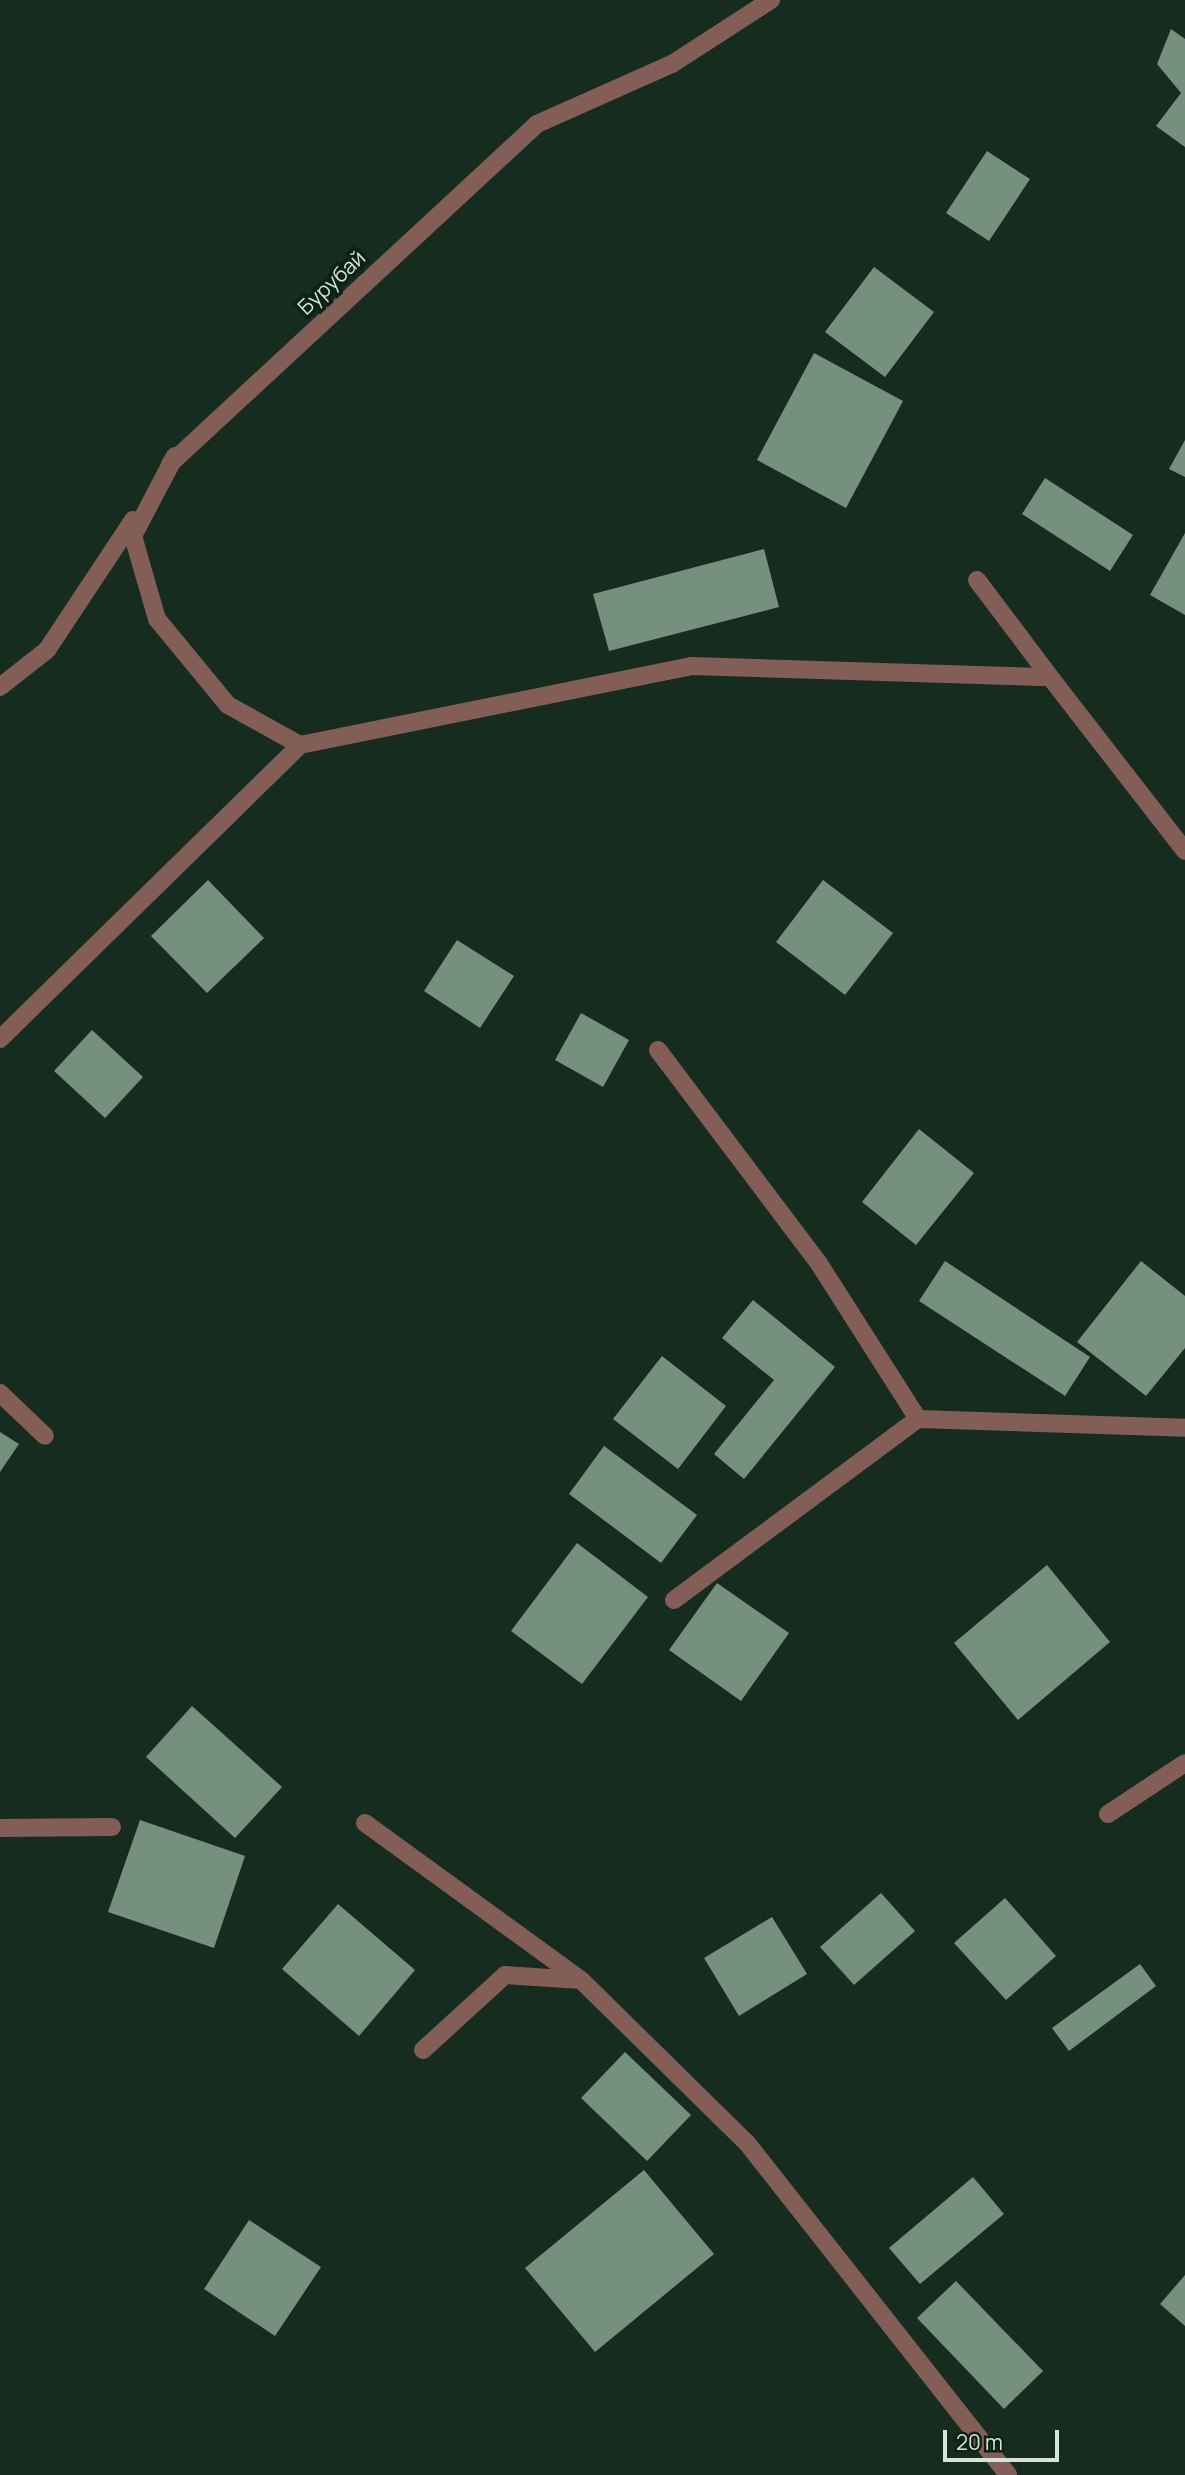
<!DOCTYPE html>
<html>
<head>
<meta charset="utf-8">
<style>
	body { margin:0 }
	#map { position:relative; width:1185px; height:2475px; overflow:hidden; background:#152c1f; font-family:Manrope,sans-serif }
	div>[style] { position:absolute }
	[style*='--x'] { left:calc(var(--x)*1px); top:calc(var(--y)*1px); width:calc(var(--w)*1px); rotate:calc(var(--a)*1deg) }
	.building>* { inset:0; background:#769080 }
	.service>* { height:18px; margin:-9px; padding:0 9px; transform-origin:9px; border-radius:9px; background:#835e57 }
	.minor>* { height:18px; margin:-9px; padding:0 9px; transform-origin:9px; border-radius:9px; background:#835e57 }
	span { translate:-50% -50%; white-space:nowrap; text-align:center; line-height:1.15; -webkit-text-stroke:7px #0b2215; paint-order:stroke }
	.street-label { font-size:21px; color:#d5e3da }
	.scale { position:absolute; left:943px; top:2430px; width:116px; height:32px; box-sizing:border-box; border:4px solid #d5e3da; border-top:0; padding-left:9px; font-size:21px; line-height:24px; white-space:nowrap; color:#d5e3da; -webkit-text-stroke:5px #0b2215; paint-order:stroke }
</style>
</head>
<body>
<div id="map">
	<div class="building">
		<div style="clip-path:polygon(1171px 29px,1185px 39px,1185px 147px,1156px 126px,1181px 93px,1157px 64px)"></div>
		<div style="clip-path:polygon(987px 151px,1030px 179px,989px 241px,946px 213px)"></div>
		<div style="clip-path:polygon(874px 267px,934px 312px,885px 377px,825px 332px)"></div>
		<div style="clip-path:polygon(814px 353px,903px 401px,846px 508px,757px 460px)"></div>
		<div style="clip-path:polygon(1185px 440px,1185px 477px,1169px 469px)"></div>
		<div style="clip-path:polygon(1045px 478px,1133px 535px,1110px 571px,1022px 514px)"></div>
		<div style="clip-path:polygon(1185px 533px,1185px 615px,1150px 595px)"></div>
		<div style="clip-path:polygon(764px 549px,779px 607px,609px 651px,593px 594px)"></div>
		<div style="clip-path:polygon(208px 880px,264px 938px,207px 993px,151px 936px)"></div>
		<div style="clip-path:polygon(823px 880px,893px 933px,845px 995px,776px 942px)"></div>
		<div style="clip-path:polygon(457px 940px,514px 976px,480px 1028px,424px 991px)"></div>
		<div style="clip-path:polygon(581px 1013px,629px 1040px,603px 1087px,555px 1060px)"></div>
		<div style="clip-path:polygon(92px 1030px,143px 1077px,105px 1118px,54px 1071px)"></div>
		<div style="clip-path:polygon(919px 1129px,974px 1173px,916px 1245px,862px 1202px)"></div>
		<div style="clip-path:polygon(945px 1261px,1090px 1357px,1065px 1396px,919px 1301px)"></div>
		<div style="clip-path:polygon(1141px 1261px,1185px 1296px,1185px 1348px,1146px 1396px,1077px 1342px)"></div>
		<div style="clip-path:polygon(753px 1300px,835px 1367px,744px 1479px,714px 1454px,774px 1380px,722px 1338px)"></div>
		<div style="clip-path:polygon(662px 1356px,726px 1406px,678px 1469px,613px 1419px)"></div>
		<div style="clip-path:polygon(0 1432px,19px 1444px,0 1472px)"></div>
		<div style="clip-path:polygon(604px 1446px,697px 1515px,661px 1563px,569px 1494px)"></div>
		<div style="clip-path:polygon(577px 1543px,648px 1597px,582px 1684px,511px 1631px)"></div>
		<div style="clip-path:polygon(1047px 1565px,1110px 1642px,1018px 1720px,954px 1643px)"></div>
		<div style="clip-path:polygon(717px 1583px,789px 1633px,741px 1701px,669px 1650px)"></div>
		<div style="clip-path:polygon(192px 1706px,282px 1787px,235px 1838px,146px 1757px)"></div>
		<div style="clip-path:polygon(140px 1820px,245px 1856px,214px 1948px,108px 1912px)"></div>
		<div style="clip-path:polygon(881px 1893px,915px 1931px,854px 1985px,820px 1947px)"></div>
		<div style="clip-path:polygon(1005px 1898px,1056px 1956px,1006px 2000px,954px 1943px)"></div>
		<div style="clip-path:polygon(338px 1904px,415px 1970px,359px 2036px,282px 1969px)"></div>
		<div style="clip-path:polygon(772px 1917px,807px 1974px,739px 2016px,704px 1958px)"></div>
		<div style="clip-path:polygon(1140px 1964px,1156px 1986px,1069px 2051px,1052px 2028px)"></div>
		<div style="clip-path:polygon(625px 2052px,691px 2115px,647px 2161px,581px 2098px)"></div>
		<div style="clip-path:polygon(644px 2170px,714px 2254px,595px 2352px,525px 2268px)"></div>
		<div style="clip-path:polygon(973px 2177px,1004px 2214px,920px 2284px,889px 2248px)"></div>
		<div style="clip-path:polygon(249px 2220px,321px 2267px,275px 2336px,204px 2289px)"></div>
		<div style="clip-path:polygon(1185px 2275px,1185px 2326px,1160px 2304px)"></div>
		<div style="clip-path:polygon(956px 2281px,1043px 2371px,1004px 2409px,917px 2318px)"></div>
	</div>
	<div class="service">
		<div style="--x:0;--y:1393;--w:62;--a:43.7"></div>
	</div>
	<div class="minor">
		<div style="--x:175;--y:456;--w:90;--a:117.7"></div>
		<div style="--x:133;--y:536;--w:86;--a:73.9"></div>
		<div style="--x:157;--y:619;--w:112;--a:50.5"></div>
		<div style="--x:228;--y:705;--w:82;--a:29.1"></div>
		<div style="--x:300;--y:745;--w:399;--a:-11.4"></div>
		<div style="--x:691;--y:666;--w:359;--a:1.8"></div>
		<div style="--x:1050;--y:677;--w:220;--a:52.2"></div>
		<div style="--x:170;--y:464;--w:500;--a:-42.81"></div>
		<div style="--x:537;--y:124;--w:148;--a:-24"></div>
		<div style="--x:672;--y:64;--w:118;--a:-32.9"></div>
		<div style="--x:977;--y:580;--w:121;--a:53"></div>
		<div style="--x:0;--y:687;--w:60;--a:-38.2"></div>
		<div style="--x:47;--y:650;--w:156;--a:-56.5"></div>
		<div style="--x:0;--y:1039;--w:420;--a:-44.4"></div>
		<div style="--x:658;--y:1050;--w:266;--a:53"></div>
		<div style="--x:818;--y:1262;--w:186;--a:57.5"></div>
		<div style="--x:674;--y:1600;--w:304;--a:-36.6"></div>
		<div style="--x:918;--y:1419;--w:267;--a:1.9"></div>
		<div style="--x:1108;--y:1814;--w:92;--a:-33.5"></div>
		<div style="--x:365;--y:1823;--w:267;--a:36"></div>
		<div style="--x:581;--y:1980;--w:233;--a:44.5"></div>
		<div style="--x:747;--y:2143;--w:422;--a:51.8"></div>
		<div style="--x:0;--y:1828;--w:112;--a:-0.5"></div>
		<div style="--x:423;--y:2050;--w:111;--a:-42.4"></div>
		<div style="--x:505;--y:1975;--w:76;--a:3.8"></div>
	</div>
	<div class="street-label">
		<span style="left:331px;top:282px;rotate:-43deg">Бурубай</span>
	</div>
	<div class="scale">20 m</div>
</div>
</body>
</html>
